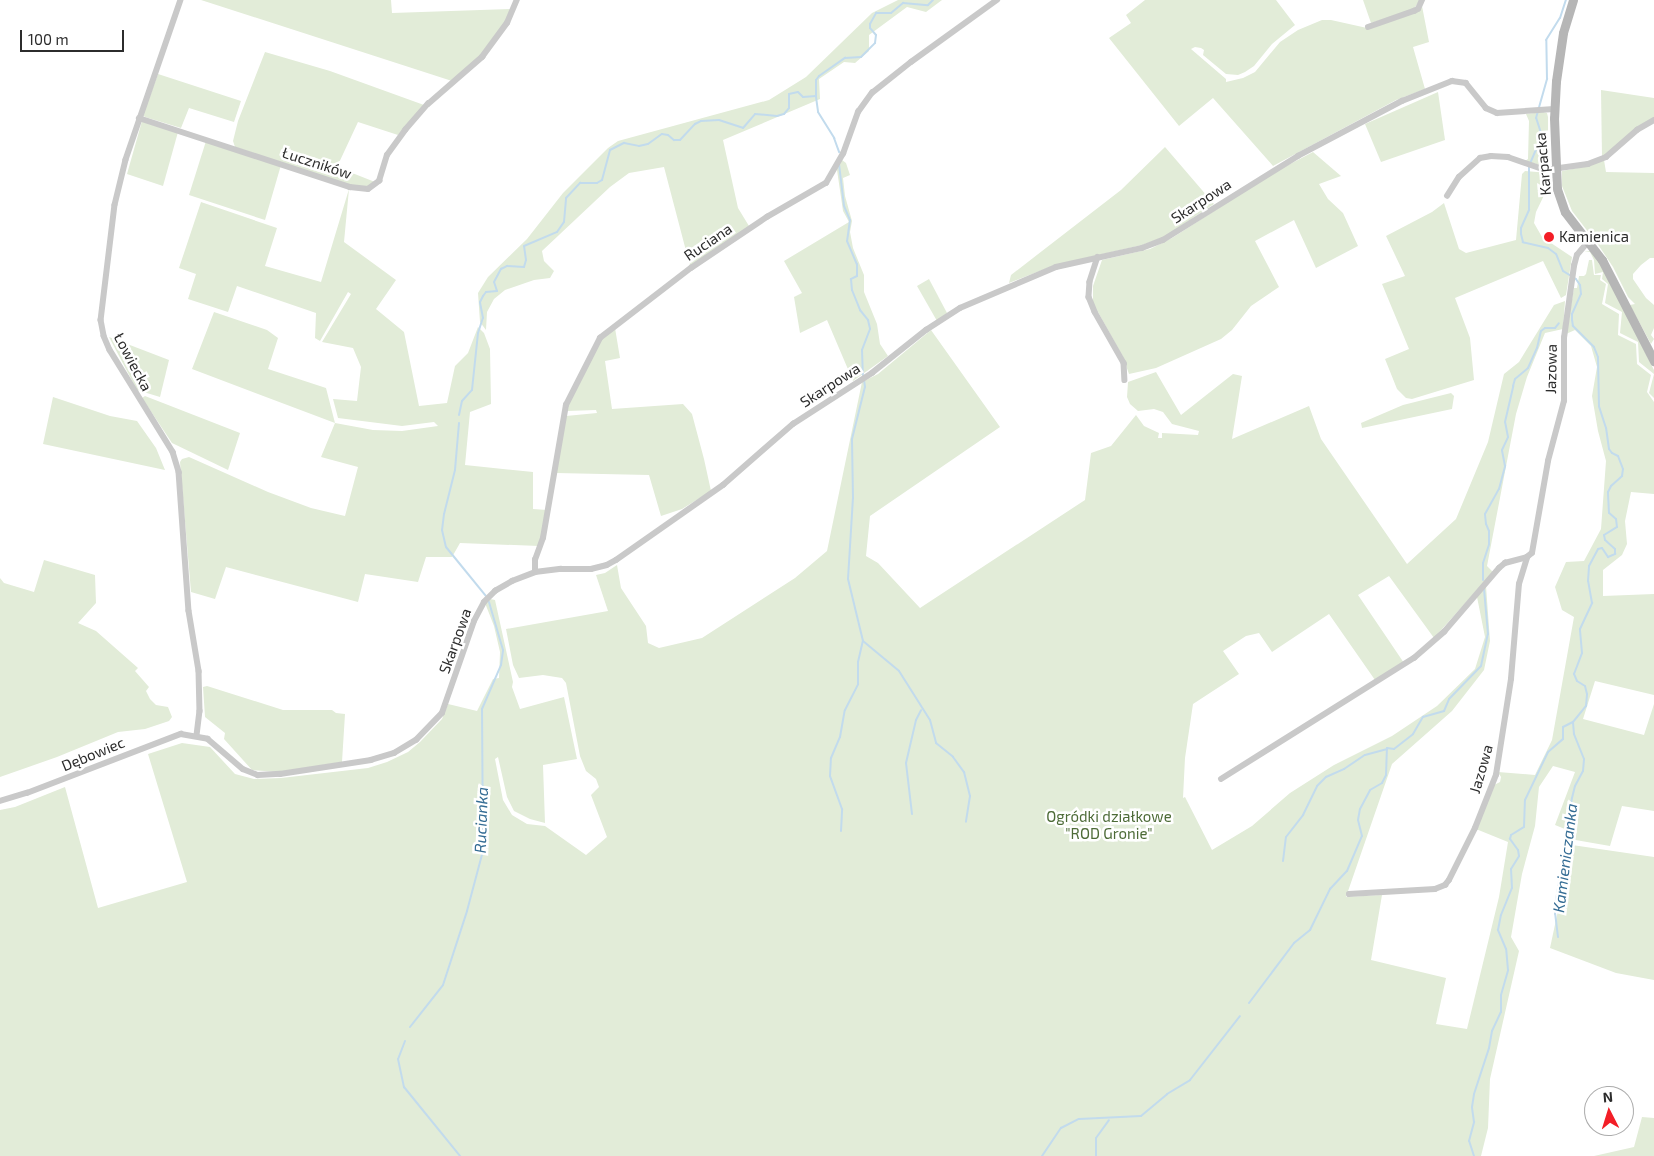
<!DOCTYPE html>
<html>
<head>
<meta charset="utf-8">
<style>
	body { margin:0 }
	#map { position:relative; width:1654px; height:1156px; overflow:hidden; background:#fff; font-family:"Exo 2",sans-serif }
	div>[style] { position:absolute }
	[style*='--x'] { left:calc(var(--x)*1px); top:calc(var(--y)*1px); width:calc(var(--w)*1px); rotate:calc(var(--a)*1deg) }
	.green>* { inset:0; background:#e2ecd8 }
	.stream>* { height:2px; margin:-1px; padding:0 1px; transform-origin:1px; border-radius:1px; background:#c2dbed }
	.street>* { height:5.5px; margin:-2.75px; padding:0 2.75px; transform-origin:2.75px; border-radius:2.75px; background:#c9c9c9 }
	.secondary>* { height:9px; margin:-4.5px; padding:0 4.5px; transform-origin:4.5px; border-radius:4.5px; background:#b6b6b6 }
	.dots>* { width:14px; height:14px; translate:-50% -50%; box-sizing:border-box; border:2px solid #fff; border-radius:50% }
	span { translate:-50% -50%; white-space:nowrap; text-align:center; line-height:1.15; -webkit-text-stroke:5px #fff; paint-order:stroke }
	.street-label { font-size:15px; color:#2c2c2c }
	.poi-label { font-size:15px; color:#2c2c2c }
	.left { translate:0 -50%; text-align:left }
	.park-label { font-size:15px; color:#4d6b37 }
	.water-label { font-size:16px; color:#346c94; font-style:italic }
	.north { position:absolute; left:1584px; top:1086px; width:50px; height:50px; box-sizing:border-box; background:#fff; border:1px solid #ababab; border-radius:50%; rotate:355deg; font-size:14px; font-weight:700; line-height:20px; text-align:center; color:#2c2c2c }
	.north::after { content:''; display:block; margin:auto; width:18px; height:22px; background:#f31e27; clip-path:polygon(50% 0,100% 100%,50% 72%,0 100%) }
	.scale { position:absolute; left:20px; top:30px; width:104px; height:22px; box-sizing:border-box; border:2px solid #2c2c2c; border-top:0; padding-left:6px; font-size:15px; line-height:18px; white-space:nowrap; color:#2c2c2c; -webkit-text-stroke:4px #fff; paint-order:stroke }
</style>
</head>
<body>
<div id="map">
	<div class="green">
		<div style="clip-path:polygon(201px 0,391px 0,392px 13px,512px 9px,506px 22px,482px 55px,452px 81px)"></div>
		<div style="clip-path:polygon(898px 0,942px 0,926px 12px,907px 7px,869px 35px,869px 51px,855px 63px,844px 62px,819px 79px,820px 99px,723px 140px,738px 208px,749px 226px,690px 266px,664px 167px,629px 173px,610px 187px,542px 251px,544px 261px,554px 271px,550px 278px,534px 280px,505px 290px,494px 299px,487px 312px,486px 330px,480px 322px,478px 293px,488px 277px,527px 239px,563px 193px,608px 148px,618px 141px,769px 100px,806px 77px,872px 13px)"></div>
		<div style="clip-path:polygon(1145px 0,1276px 0,1295px 25px,1272px 44px,1254px 66px,1245px 72px,1238px 75px,1226px 74px,1203px 55px,1204px 50px,1201px 48px,1195px 47px,1191px 49px,1226px 79px,1226px 82px,1243px 78px,1255px 72px,1280px 42px,1298px 30px,1322px 20px,1331px 20px,1367px 28px,1422px 6px,1429px 42px,1413px 47px,1425px 89px,1396px 100px,1273px 166px,1213px 98px,1179px 126px,1109px 38px,1131px 23px,1126px 15px)"></div>
		<div style="clip-path:polygon(1363px 0,1420px 0,1413px 10px,1371px 23px)"></div>
		<div style="clip-path:polygon(265px 52px,330px 71px,424px 105px,398px 135px,358px 122px,337px 167px,375px 182px,371px 186px,359px 188px,235px 147px,233px 141px,238px 121px)"></div>
		<div style="clip-path:polygon(158px 74px,241px 101px,234px 122px,189px 108px,181px 128px,145px 117px,143px 115px)"></div>
		<div style="clip-path:polygon(1601px 90px,1654px 98px,1654px 118px,1602px 157px)"></div>
		<div style="clip-path:polygon(1438px 92px,1445px 140px,1381px 162px,1365px 124px)"></div>
		<div style="clip-path:polygon(1543px 112px,1547px 113px,1548px 117px,1548px 167px,1525px 161px,1528px 159px,1529px 121px,1526px 114px)"></div>
		<div style="clip-path:polygon(142px 121px,178px 132px,163px 186px,127px 174px)"></div>
		<div style="clip-path:polygon(206px 141px,281px 165px,265px 220px,189px 195px)"></div>
		<div style="clip-path:polygon(1165px 147px,1214px 204px,1164px 237px,1142px 245px,1055px 265px,1009px 283px,1011px 275px,1121px 190px)"></div>
		<div style="clip-path:polygon(1313px 152px,1341px 176px,1319px 184px,1328px 199px,1343px 213px,1358px 246px,1316px 268px,1294px 220px,1255px 241px,1279px 287px,1251px 306px,1232px 330px,1221px 339px,1156px 368px,1129px 374px,1123px 357px,1093px 303px,1093px 286px,1102px 260px,1150px 249px,1172px 238px,1275px 172px)"></div>
		<div style="clip-path:polygon(842px 160px,846px 163px,850px 175px,843px 178px,845px 196px,852px 221px,850px 232px,853px 248px,864px 275px,864px 292px,877px 324px,880px 344px,888px 356px,853px 381px,827px 320px,800px 333px,794px 297px,802px 293px,784px 261px,849px 222px,843px 211px,837px 170px,837px 165px)"></div>
		<div style="clip-path:polygon(1604px 160px,1606px 172px,1654px 173px,1654px 258px,1650px 258px,1641px 265px,1633px 274px,1633px 279px,1646px 298px,1654px 305px,1654px 328px,1651px 335px,1654px 339px,1651px 344px,1630px 305px,1635px 304px,1628px 297px,1613px 267px,1599px 246px,1572px 211px,1562px 186px,1562px 171px,1588px 166px)"></div>
		<div style="clip-path:polygon(1525px 171px,1549px 173px,1549px 185px,1536px 212px,1534px 223px,1542px 237px,1572px 257px,1566px 295px,1561px 298px,1543px 261px,1455px 298px,1470px 338px,1474px 380px,1412px 399px,1406px 398px,1397px 389px,1385px 359px,1409px 349px,1382px 284px,1405px 276px,1386px 236px,1432px 212px,1444px 203px,1459px 249px,1466px 253px,1516px 240px,1522px 174px)"></div>
		<div style="clip-path:polygon(349px 189px,344px 242px,396px 280px,376px 309px,404px 332px,419px 406px,447px 403px,455px 366px,468px 353px,478px 327px,484px 333px,490px 349px,491px 404px,470px 412px,465px 465px,533px 472px,533px 509px,547px 510px,539px 546px,460px 543px,452px 557px,426px 557px,418px 582px,365px 574px,358px 602px,226px 567px,215px 599px,191px 592px,180px 462px,182px 459px,189px 457px,268px 492px,311px 508px,345px 516px,358px 467px,321px 457px,335px 423px,192px 369px,214px 312px,267px 330px,278px 338px,268px 369px,326px 388px,335px 423px,373px 430px,402px 431px,438px 426px,434px 422px,402px 426px,338px 418px,333px 399px,357px 401px,361px 367px,353px 348px,322px 342px,351px 294px,348px 292px,320px 341px,315px 338px,316px 313px,237px 286px,228px 312px,188px 299px,196px 274px,179px 268px,201px 202px,277px 228px,265px 266px,321px 282px)"></div>
		<div style="clip-path:polygon(1584px 251px,1590px 251px,1600px 263px,1654px 370px,1654px 398px,1649px 393px,1654px 374px,1639px 362px,1638px 342px,1620px 333px,1622px 312px,1605px 303px,1608px 284px,1602px 279px,1603px 272px,1595px 274px,1594px 260px,1590px 252px)"></div>
		<div style="clip-path:polygon(1589px 260px,1592px 260px,1594px 275px,1601px 275px,1600px 280px,1606px 284px,1602px 304px,1619px 314px,1618px 335px,1636px 344px,1637px 364px,1651px 375px,1647px 392px,1654px 402px,1654px 494px,1631px 492px,1625px 521px,1627px 544px,1622px 555px,1603px 570px,1603px 596px,1654px 594px,1654px 695px,1595px 681px,1583px 719px,1644px 735px,1654px 704px,1654px 811px,1622px 806px,1610px 846px,1564px 838px,1565px 829px,1555px 825px,1575px 772px,1553px 766px,1539px 787px,1535px 826px,1522px 874px,1511px 937px,1519px 951px,1490px 1079px,1488px 1128px,1481px 1156px,0 1156px,0 810px,15px 807px,65px 787px,98px 908px,187px 882px,148px 754px,182px 743px,210px 747px,235px 774px,254px 779px,281px 778px,368px 768px,387px 762px,408px 752px,420px 742px,442px 719px,448px 704px,477px 711px,493px 679px,499px 678px,500px 652px,494px 626px,485px 603px,490px 599px,495px 600px,513px 682px,512px 687px,520px 709px,564px 697px,577px 759px,543px 765px,545px 823px,530px 819px,514px 811px,507px 797px,498px 757px,495px 759px,503px 800px,512px 815px,527px 824px,545px 826px,586px 855px,607px 837px,591px 795px,599px 787px,596px 779px,586px 771px,580px 756px,566px 683px,562px 678px,543px 675px,519px 678px,513px 665px,506px 629px,608px 611px,596px 575px,605px 573px,617px 565px,621px 588px,646px 626px,648px 643px,659px 648px,702px 638px,795px 578px,827px 551px,862px 382px,878px 374px,931px 330px,1000px 427px,870px 516px,866px 556px,878px 563px,920px 608px,1085px 500px,1091px 453px,1111px 446px,1136px 415px,1144px 426px,1159px 433px,1158px 438px,1162px 438px,1162px 433px,1198px 435px,1199px 431px,1172px 424px,1163px 412px,1154px 409px,1138px 411px,1130px 404px,1127px 397px,1128px 382px,1156px 372px,1181px 415px,1233px 374px,1242px 376px,1232px 439px,1309px 406px,1321px 439px,1407px 564px,1456px 519px,1488px 442px,1504px 374px,1519px 362px,1554px 305px,1565px 301px,1563px 329px,1545px 333px,1527px 377px,1516px 414px,1487px 566px,1493px 572px,1434px 638px,1389px 576px,1358px 595px,1404px 663px,1375px 680px,1329px 614px,1272px 652px,1259px 633px,1246px 636px,1223px 651px,1239px 674px,1193px 704px,1185px 758px,1183px 798px,1185px 797px,1212px 850px,1252px 826px,1290px 793px,1334px 765px,1392px 736px,1437px 706px,1475px 669px,1485px 637px,1477px 597px,1486px 586px,1490px 641px,1484px 670px,1452px 711px,1392px 764px,1346px 897px,1382px 895px,1371px 960px,1446px 978px,1436px 1024px,1467px 1029px,1499px 897px,1508px 842px,1476px 829px,1494px 785px,1500px 782px,1501px 777px,1498px 772px,1535px 775px,1552px 740px,1574px 617px,1562px 610px,1555px 587px,1566px 562px,1584px 561px,1601px 529px,1606px 461px,1598px 431px,1592px 396px,1597px 367px,1591px 346px,1575px 330px,1566px 334px,1574px 288px,1577px 288px,1579px 276px,1584px 276px,1586px 274px)"></div>
		<div style="clip-path:polygon(929px 279px,947px 313px,937px 321px,917px 286px)"></div>
		<div style="clip-path:polygon(615px 328px,620px 358px,605px 361px,612px 409px,683px 404px,692px 414px,704px 459px,711px 491px,682px 509px,661px 516px,649px 475px,556px 473px,566px 416px,597px 413px,596px 410px,567px 411px,568px 405px,602px 339px)"></div>
		<div style="clip-path:polygon(109px 337px,169px 360px,160px 397px,137px 390px)"></div>
		<div style="clip-path:polygon(1451px 393px,1454px 396px,1452px 409px,1362px 428px,1361px 423px,1403px 405px)"></div>
		<div style="clip-path:polygon(145px 396px,240px 433px,228px 470px,172px 443px,142px 398px)"></div>
		<div style="clip-path:polygon(53px 397px,110px 416px,137px 421px,156px 448px,165px 470px,43px 444px)"></div>
		<div style="clip-path:polygon(44px 560px,95px 575px,96px 603px,78px 623px,96px 631px,138px 668px,135px 671px,149px 687px,146px 691px,150px 699px,156px 705px,168px 707px,172px 717px,169px 721px,145px 729px,118px 732px,57px 757px,0 777px,0 578px,4px 583px,34px 592px)"></div>
		<div style="clip-path:polygon(207px 686px,283px 710px,332px 710px,336px 713px,345px 714px,342px 762px,278px 772px,252px 770px,224px 739px,225px 733px,205px 717px,203px 687px)"></div>
		<div style="clip-path:polygon(1572px 845px,1654px 857px,1654px 980px,1616px 973px,1550px 948px)"></div>
		<div style="clip-path:polygon(1642px 1117px,1654px 1118px,1654px 1156px,1594px 1156px,1634px 1147px)"></div>
	</div>
	<div class="stream">
		<div style="--x:816;--y:97;--w:15;--a:82"></div>
		<div style="--x:818;--y:112;--w:31;--a:58"></div>
		<div style="--x:834;--y:138;--w:15;--a:70"></div>
		<div style="--x:839;--y:164;--w:42;--a:83.2"></div>
		<div style="--x:844;--y:206;--w:15;--a:67"></div>
		<div style="--x:850;--y:220;--w:21;--a:98"></div>
		<div style="--x:847;--y:241;--w:25;--a:67"></div>
		<div style="--x:857;--y:264;--w:12;--a:90"></div>
		<div style="--x:857;--y:276;--w:7;--a:153"></div>
		<div style="--x:851;--y:279;--w:11;--a:85"></div>
		<div style="--x:852;--y:290;--w:22;--a:68"></div>
		<div style="--x:860;--y:310;--w:13;--a:51"></div>
		<div style="--x:868;--y:320;--w:9;--a:77"></div>
		<div style="--x:870;--y:329;--w:22;--a:111"></div>
		<div style="--x:862;--y:350;--w:25;--a:88"></div>
		<div style="--x:459;--y:415;--w:14;--a:-78"></div>
		<div style="--x:462;--y:401;--w:15;--a:-48"></div>
		<div style="--x:472;--y:390;--w:57;--a:-84"></div>
		<div style="--x:478;--y:333;--w:16;--a:-72"></div>
		<div style="--x:483;--y:318;--w:16;--a:-101"></div>
		<div style="--x:480;--y:302;--w:7;--a:-63"></div>
		<div style="--x:483;--y:296;--w:5;--a:-53"></div>
		<div style="--x:486;--y:292;--w:11;--a:-5"></div>
		<div style="--x:497;--y:291;--w:9;--a:-108"></div>
		<div style="--x:494;--y:282;--w:15;--a:-62"></div>
		<div style="--x:501;--y:269;--w:7;--a:-27"></div>
		<div style="--x:507;--y:266;--w:17;--a:3"></div>
		<div style="--x:524;--y:267;--w:7;--a:-74"></div>
		<div style="--x:526;--y:260;--w:14;--a:-98"></div>
		<div style="--x:524;--y:246;--w:36;--a:-23"></div>
		<div style="--x:557;--y:232;--w:12;--a:-55"></div>
		<div style="--x:564;--y:222;--w:24;--a:-85"></div>
		<div style="--x:566;--y:198;--w:21;--a:-47"></div>
		<div style="--x:580;--y:183;--w:17;--a:0"></div>
		<div style="--x:597;--y:183;--w:6;--a:-31"></div>
		<div style="--x:602;--y:180;--w:31;--a:-75"></div>
		<div style="--x:610;--y:150;--w:16;--a:-27"></div>
		<div style="--x:624;--y:143;--w:15;--a:11"></div>
		<div style="--x:639;--y:146;--w:9;--a:-13"></div>
		<div style="--x:648;--y:144;--w:17;--a:-36"></div>
		<div style="--x:662;--y:134;--w:6;--a:9"></div>
		<div style="--x:668;--y:135;--w:8;--a:40"></div>
		<div style="--x:674;--y:140;--w:6;--a:0"></div>
		<div style="--x:680;--y:140;--w:22;--a:-47"></div>
		<div style="--x:695;--y:124;--w:7;--a:-27"></div>
		<div style="--x:701;--y:121;--w:18;--a:-3"></div>
		<div style="--x:719;--y:120;--w:25;--a:18"></div>
		<div style="--x:743;--y:128;--w:18;--a:-49"></div>
		<div style="--x:755;--y:114;--w:22;--a:5"></div>
		<div style="--x:777;--y:116;--w:7;--a:-16"></div>
		<div style="--x:784;--y:114;--w:8;--a:-50"></div>
		<div style="--x:789;--y:108;--w:14;--a:-90"></div>
		<div style="--x:789;--y:94;--w:9;--a:-13"></div>
		<div style="--x:798;--y:92;--w:7;--a:45"></div>
		<div style="--x:803;--y:97;--w:13;--a:-4"></div>
		<div style="--x:816;--y:96;--w:16;--a:-90"></div>
		<div style="--x:816;--y:80;--w:5;--a:-53"></div>
		<div style="--x:819;--y:76;--w:32;--a:-35"></div>
		<div style="--x:845;--y:58;--w:16;--a:-4"></div>
		<div style="--x:861;--y:57;--w:20;--a:-45"></div>
		<div style="--x:875;--y:43;--w:8;--a:-83"></div>
		<div style="--x:876;--y:35;--w:9;--a:-131"></div>
		<div style="--x:870;--y:28;--w:4;--a:-90"></div>
		<div style="--x:870;--y:24;--w:13;--a:-61"></div>
		<div style="--x:876;--y:13;--w:15;--a:0"></div>
		<div style="--x:891;--y:13;--w:16;--a:-40"></div>
		<div style="--x:903;--y:3;--w:25;--a:5"></div>
		<div style="--x:928;--y:5;--w:7;--a:-45"></div>
		<div style="--x:459;--y:423;--w:47;--a:94.9"></div>
		<div style="--x:455;--y:470;--w:45;--a:104"></div>
		<div style="--x:444;--y:514;--w:16;--a:97"></div>
		<div style="--x:442;--y:530;--w:17;--a:77"></div>
		<div style="--x:446;--y:547;--w:63;--a:50.8"></div>
		<div style="--x:1483;--y:580;--w:17;--a:-90"></div>
		<div style="--x:1483;--y:563;--w:20;--a:-72"></div>
		<div style="--x:1489;--y:544;--w:13;--a:-90"></div>
		<div style="--x:1489;--y:531;--w:8;--a:-113"></div>
		<div style="--x:1486;--y:524;--w:10;--a:-96"></div>
		<div style="--x:1485;--y:514;--w:29;--a:-61"></div>
		<div style="--x:1499;--y:489;--w:24;--a:-75"></div>
		<div style="--x:1505;--y:466;--w:16;--a:-101"></div>
		<div style="--x:1502;--y:450;--w:14;--a:-65"></div>
		<div style="--x:1508;--y:437;--w:15;--a:-101"></div>
		<div style="--x:1505;--y:422;--w:37;--a:-77"></div>
		<div style="--x:1513;--y:386;--w:7;--a:-74"></div>
		<div style="--x:1515;--y:379;--w:17;--a:-40"></div>
		<div style="--x:1528;--y:368;--w:22;--a:-66"></div>
		<div style="--x:1537;--y:348;--w:17;--a:-77"></div>
		<div style="--x:1541;--y:331;--w:5;--a:-37"></div>
		<div style="--x:1545;--y:328;--w:10;--a:0"></div>
		<div style="--x:1555;--y:328;--w:6;--a:-51"></div>
		<div style="--x:863;--y:641;--w:47;--a:39.8"></div>
		<div style="--x:899;--y:671;--w:58;--a:57.7"></div>
		<div style="--x:930;--y:720;--w:24;--a:75"></div>
		<div style="--x:936;--y:743;--w:22;--a:39"></div>
		<div style="--x:953;--y:757;--w:19;--a:54"></div>
		<div style="--x:964;--y:772;--w:25;--a:76"></div>
		<div style="--x:970;--y:796;--w:26;--a:99"></div>
		<div style="--x:912;--y:814;--w:51;--a:-96.7"></div>
		<div style="--x:906;--y:763;--w:44;--a:-76.9"></div>
		<div style="--x:916;--y:720;--w:11;--a:-63"></div>
		<div style="--x:841;--y:831;--w:22;--a:-87"></div>
		<div style="--x:842;--y:809;--w:35;--a:-110"></div>
		<div style="--x:830;--y:776;--w:18;--a:-87"></div>
		<div style="--x:831;--y:758;--w:23;--a:-67"></div>
		<div style="--x:840;--y:737;--w:27;--a:-80"></div>
		<div style="--x:845;--y:710;--w:29;--a:-63"></div>
		<div style="--x:858;--y:684;--w:22;--a:-90"></div>
		<div style="--x:858;--y:662;--w:22;--a:-77"></div>
		<div style="--x:863;--y:641;--w:64;--a:-103.6"></div>
		<div style="--x:848;--y:579;--w:81;--a:-86.5"></div>
		<div style="--x:853;--y:498;--w:59;--a:-91"></div>
		<div style="--x:852;--y:439;--w:54;--a:-76"></div>
		<div style="--x:865;--y:387;--w:7;--a:-98"></div>
		<div style="--x:1283;--y:861;--w:24;--a:-83"></div>
		<div style="--x:1286;--y:837;--w:28;--a:-52"></div>
		<div style="--x:1303;--y:815;--w:32;--a:-64"></div>
		<div style="--x:1317;--y:786;--w:13;--a:-45"></div>
		<div style="--x:1326;--y:777;--w:20;--a:-24"></div>
		<div style="--x:1344;--y:769;--w:25;--a:-34"></div>
		<div style="--x:1365;--y:755;--w:23;--a:-15"></div>
		<div style="--x:1558;--y:937;--w:23;--a:-97"></div>
		<div style="--x:1555;--y:914;--w:13;--a:-86"></div>
		<div style="--x:1556;--y:901;--w:104;--a:-81.2"></div>
		<div style="--x:1572;--y:798;--w:12;--a:-76"></div>
		<div style="--x:1575;--y:786;--w:17;--a:-62"></div>
		<div style="--x:1583;--y:771;--w:12;--a:-85"></div>
		<div style="--x:1584;--y:759;--w:27;--a:-112"></div>
		<div style="--x:1574;--y:734;--w:12;--a:-95"></div>
		<div style="--x:1249;--y:1003;--w:75;--a:-53.1"></div>
		<div style="--x:1294;--y:943;--w:21;--a:-39"></div>
		<div style="--x:1310;--y:930;--w:46;--a:-64"></div>
		<div style="--x:1330;--y:889;--w:25;--a:-47"></div>
		<div style="--x:1347;--y:871;--w:38;--a:-67"></div>
		<div style="--x:1362;--y:836;--w:16;--a:-104"></div>
		<div style="--x:1358;--y:820;--w:11;--a:-80"></div>
		<div style="--x:1360;--y:809;--w:21;--a:-62"></div>
		<div style="--x:1370;--y:790;--w:14;--a:-30"></div>
		<div style="--x:1382;--y:783;--w:9;--a:-63"></div>
		<div style="--x:1386;--y:775;--w:27;--a:-88"></div>
		<div style="--x:1387;--y:748;--w:7;--a:8"></div>
		<div style="--x:1394;--y:749;--w:24;--a:-38"></div>
		<div style="--x:1413;--y:734;--w:20;--a:-60"></div>
		<div style="--x:1423;--y:717;--w:22;--a:-16"></div>
		<div style="--x:1444;--y:711;--w:13;--a:-67"></div>
		<div style="--x:1449;--y:699;--w:46;--a:-45.9"></div>
		<div style="--x:1481;--y:666;--w:33;--a:-78"></div>
		<div style="--x:1488;--y:634;--w:45;--a:-95.1"></div>
		<div style="--x:410;--y:1027;--w:53;--a:-51.8"></div>
		<div style="--x:443;--y:985;--w:78;--a:-72"></div>
		<div style="--x:467;--y:911;--w:62;--a:-75.1"></div>
		<div style="--x:483;--y:851;--w:142;--a:-90.4"></div>
		<div style="--x:482;--y:709;--w:48;--a:-66.6"></div>
		<div style="--x:501;--y:665;--w:15;--a:-82"></div>
		<div style="--x:503;--y:650;--w:50;--a:-106.3"></div>
		<div style="--x:405;--y:1041;--w:19;--a:111"></div>
		<div style="--x:398;--y:1059;--w:29;--a:78"></div>
		<div style="--x:404;--y:1087;--w:89;--a:50.9"></div>
		<div style="--x:1042;--y:1156;--w:34;--a:-56"></div>
		<div style="--x:1061;--y:1128;--w:20;--a:-27"></div>
		<div style="--x:1079;--y:1119;--w:62;--a:-2.8"></div>
		<div style="--x:1141;--y:1116;--w:34;--a:-40"></div>
		<div style="--x:1167;--y:1094;--w:27;--a:-31"></div>
		<div style="--x:1190;--y:1080;--w:81;--a:-52"></div>
		<div style="--x:1096;--y:1156;--w:18;--a:-90"></div>
		<div style="--x:1096;--y:1138;--w:22;--a:-54"></div>
		<div style="--x:1474;--y:1156;--w:16;--a:-108"></div>
		<div style="--x:1469;--y:1141;--w:20;--a:-75"></div>
		<div style="--x:1474;--y:1122;--w:15;--a:-98"></div>
		<div style="--x:1472;--y:1107;--w:13;--a:-81"></div>
		<div style="--x:1474;--y:1094;--w:48;--a:-71.9"></div>
		<div style="--x:1489;--y:1048;--w:17;--a:-80"></div>
		<div style="--x:1492;--y:1031;--w:21;--a:-65"></div>
		<div style="--x:1501;--y:1012;--w:17;--a:-90"></div>
		<div style="--x:1501;--y:995;--w:26;--a:-74"></div>
		<div style="--x:1508;--y:970;--w:21;--a:-95"></div>
		<div style="--x:1506;--y:949;--w:21;--a:-113"></div>
		<div style="--x:1498;--y:930;--w:15;--a:-79"></div>
		<div style="--x:1501;--y:915;--w:29;--a:-68"></div>
		<div style="--x:1512;--y:888;--w:19;--a:-93"></div>
		<div style="--x:1511;--y:869;--w:15;--a:-58"></div>
		<div style="--x:1519;--y:856;--w:6;--a:-99"></div>
		<div style="--x:1518;--y:850;--w:14;--a:-126"></div>
		<div style="--x:1510;--y:839;--w:4;--a:-76"></div>
		<div style="--x:1511;--y:835;--w:15;--a:-32"></div>
		<div style="--x:1524;--y:827;--w:27;--a:-88"></div>
		<div style="--x:1525;--y:800;--w:53;--a:-64.4"></div>
		<div style="--x:1548;--y:752;--w:20;--a:-41"></div>
		<div style="--x:1563;--y:739;--w:12;--a:-90"></div>
		<div style="--x:1563;--y:727;--w:11;--a:-27"></div>
		<div style="--x:1573;--y:722;--w:21;--a:-51"></div>
		<div style="--x:1586;--y:706;--w:12;--a:-85"></div>
		<div style="--x:1587;--y:694;--w:8;--a:-104"></div>
		<div style="--x:1585;--y:686;--w:9;--a:-148"></div>
		<div style="--x:1577;--y:681;--w:8;--a:-113"></div>
		<div style="--x:1574;--y:674;--w:22;--a:-69"></div>
		<div style="--x:1582;--y:653;--w:24;--a:-95"></div>
		<div style="--x:1580;--y:629;--w:29;--a:-65"></div>
		<div style="--x:1592;--y:603;--w:22;--a:-100"></div>
		<div style="--x:1588;--y:581;--w:15;--a:-86"></div>
		<div style="--x:1589;--y:566;--w:19;--a:-62"></div>
		<div style="--x:1598;--y:549;--w:4;--a:-14"></div>
		<div style="--x:1602;--y:548;--w:11;--a:56"></div>
		<div style="--x:1608;--y:557;--w:8;--a:-23"></div>
		<div style="--x:1615;--y:554;--w:5;--a:-90"></div>
		<div style="--x:1615;--y:549;--w:13;--a:-138"></div>
		<div style="--x:1605;--y:540;--w:5;--a:-101"></div>
		<div style="--x:1604;--y:535;--w:15;--a:-32"></div>
		<div style="--x:1617;--y:527;--w:8;--a:-97"></div>
		<div style="--x:1616;--y:519;--w:9;--a:-139"></div>
		<div style="--x:1609;--y:513;--w:21;--a:-93"></div>
		<div style="--x:1608;--y:492;--w:7;--a:-63"></div>
		<div style="--x:1611;--y:486;--w:15;--a:-42"></div>
		<div style="--x:1622;--y:476;--w:7;--a:-82"></div>
		<div style="--x:1623;--y:469;--w:14;--a:-111"></div>
		<div style="--x:1618;--y:456;--w:7;--a:-153"></div>
		<div style="--x:1612;--y:453;--w:5;--a:-127"></div>
		<div style="--x:1609;--y:449;--w:21;--a:-98"></div>
		<div style="--x:1606;--y:428;--w:23;--a:-108"></div>
		<div style="--x:1599;--y:406;--w:49;--a:-91.2"></div>
		<div style="--x:1598;--y:357;--w:11;--a:-112"></div>
		<div style="--x:1594;--y:347;--w:30;--a:-135"></div>
		<div style="--x:1573;--y:326;--w:6;--a:-99"></div>
		<div style="--x:1572;--y:320;--w:6;--a:-90"></div>
		<div style="--x:1572;--y:314;--w:22;--a:-66"></div>
		<div style="--x:1581;--y:294;--w:9;--a:-96"></div>
		<div style="--x:1580;--y:285;--w:7;--a:-124"></div>
		<div style="--x:1576;--y:279;--w:15;--a:-148"></div>
		<div style="--x:1563;--y:271;--w:18;--a:-112"></div>
		<div style="--x:1556;--y:254;--w:10;--a:-143"></div>
		<div style="--x:1548;--y:248;--w:26;--a:-167"></div>
		<div style="--x:1523;--y:242;--w:8;--a:-104"></div>
		<div style="--x:1521;--y:234;--w:6;--a:-90"></div>
		<div style="--x:1521;--y:228;--w:20;--a:-66"></div>
		<div style="--x:1529;--y:210;--w:44;--a:-90"></div>
		<div style="--x:1529;--y:166;--w:33;--a:-67"></div>
		<div style="--x:1542;--y:136;--w:19;--a:-108"></div>
		<div style="--x:1536;--y:118;--w:41;--a:-74.2"></div>
		<div style="--x:1547;--y:79;--w:39;--a:-91"></div>
		<div style="--x:1546;--y:40;--w:26;--a:-58"></div>
		<div style="--x:1560;--y:18;--w:19;--a:-72"></div>
	</div>
	<div class="street">
		<div style="--x:181;--y:0;--w:169;--a:109"></div>
		<div style="--x:126;--y:160;--w:46;--a:103.7"></div>
		<div style="--x:115;--y:205;--w:116;--a:96.9"></div>
		<div style="--x:101;--y:320;--w:16;--a:79"></div>
		<div style="--x:104;--y:336;--w:15;--a:67"></div>
		<div style="--x:110;--y:350;--w:120;--a:58.3"></div>
		<div style="--x:173;--y:452;--w:21;--a:73"></div>
		<div style="--x:179;--y:472;--w:139;--a:85.9"></div>
		<div style="--x:189;--y:611;--w:61;--a:80.5"></div>
		<div style="--x:199;--y:671;--w:40;--a:88.6"></div>
		<div style="--x:200;--y:711;--w:24;--a:97"></div>
		<div style="--x:1368;--y:27;--w:49;--a:-19.2"></div>
		<div style="--x:1414;--y:11;--w:4;--a:-27"></div>
		<div style="--x:1418;--y:9;--w:10;--a:-66"></div>
		<div style="--x:139;--y:118;--w:222;--a:18.1"></div>
		<div style="--x:350;--y:187;--w:18;--a:6"></div>
		<div style="--x:368;--y:189;--w:14;--a:-36"></div>
		<div style="--x:379;--y:181;--w:27;--a:-73"></div>
		<div style="--x:387;--y:155;--w:31;--a:-54"></div>
		<div style="--x:405;--y:130;--w:35;--a:-49"></div>
		<div style="--x:428;--y:104;--w:72;--a:-41"></div>
		<div style="--x:482;--y:57;--w:42;--a:-53.7"></div>
		<div style="--x:507;--y:23;--w:25;--a:-67"></div>
		<div style="--x:1447;--y:196;--w:22;--a:-58"></div>
		<div style="--x:1459;--y:177;--w:28;--a:-42"></div>
		<div style="--x:1480;--y:158;--w:11;--a:-10"></div>
		<div style="--x:1491;--y:156;--w:17;--a:3"></div>
		<div style="--x:1508;--y:157;--w:39;--a:19"></div>
		<div style="--x:1545;--y:170;--w:43;--a:-7.9"></div>
		<div style="--x:1588;--y:164;--w:19;--a:-21"></div>
		<div style="--x:1606;--y:157;--w:41;--a:-41.1"></div>
		<div style="--x:1637;--y:130;--w:20;--a:-30"></div>
		<div style="--x:1098;--y:257;--w:26;--a:108"></div>
		<div style="--x:1090;--y:282;--w:15;--a:94"></div>
		<div style="--x:1089;--y:297;--w:16;--a:68"></div>
		<div style="--x:1095;--y:312;--w:59;--a:60.4"></div>
		<div style="--x:1124;--y:363;--w:17;--a:87"></div>
		<div style="--x:535;--y:572;--w:12;--a:-90"></div>
		<div style="--x:535;--y:560;--w:23;--a:-70"></div>
		<div style="--x:543;--y:538;--w:135;--a:-80.2"></div>
		<div style="--x:566;--y:405;--w:75;--a:-63.1"></div>
		<div style="--x:600;--y:338;--w:115;--a:-37.6"></div>
		<div style="--x:691;--y:268;--w:92;--a:-33.9"></div>
		<div style="--x:767;--y:217;--w:68;--a:-30"></div>
		<div style="--x:826;--y:183;--w:34;--a:-60"></div>
		<div style="--x:843;--y:154;--w:45;--a:-70.3"></div>
		<div style="--x:858;--y:112;--w:24;--a:-54"></div>
		<div style="--x:872;--y:93;--w:50;--a:-38.5"></div>
		<div style="--x:911;--y:62;--w:106;--a:-35.8"></div>
		<div style="--x:1221;--y:779;--w:228;--a:-32.1"></div>
		<div style="--x:1414;--y:658;--w:40;--a:-41"></div>
		<div style="--x:1444;--y:632;--w:84;--a:-49.3"></div>
		<div style="--x:1499;--y:568;--w:8;--a:-40"></div>
		<div style="--x:1505;--y:563;--w:23;--a:-15"></div>
		<div style="--x:1527;--y:557;--w:6;--a:-39"></div>
		<div style="--x:1532;--y:553;--w:93;--a:-80.1"></div>
		<div style="--x:1548;--y:461;--w:62;--a:-75.1"></div>
		<div style="--x:1564;--y:401;--w:63;--a:-90"></div>
		<div style="--x:1564;--y:338;--w:73;--a:-82.1"></div>
		<div style="--x:1574;--y:266;--w:11;--a:-75"></div>
		<div style="--x:1577;--y:255;--w:17;--a:-50"></div>
		<div style="--x:0;--y:801;--w:28;--a:-17"></div>
		<div style="--x:27;--y:793;--w:165;--a:-21"></div>
		<div style="--x:181;--y:734;--w:27;--a:10"></div>
		<div style="--x:208;--y:739;--w:46;--a:40.6"></div>
		<div style="--x:243;--y:769;--w:16;--a:22"></div>
		<div style="--x:258;--y:775;--w:22;--a:-3"></div>
		<div style="--x:280;--y:774;--w:92;--a:-8.7"></div>
		<div style="--x:371;--y:760;--w:24;--a:-17"></div>
		<div style="--x:394;--y:753;--w:26;--a:-31"></div>
		<div style="--x:416;--y:740;--w:37;--a:-46"></div>
		<div style="--x:442;--y:713;--w:97;--a:-70.8"></div>
		<div style="--x:474;--y:621;--w:21;--a:-62"></div>
		<div style="--x:484;--y:602;--w:16;--a:-45"></div>
		<div style="--x:495;--y:591;--w:20;--a:-30"></div>
		<div style="--x:512;--y:581;--w:25;--a:-21"></div>
		<div style="--x:535;--y:572;--w:26;--a:-7"></div>
		<div style="--x:561;--y:569;--w:30;--a:0"></div>
		<div style="--x:591;--y:569;--w:16;--a:-14"></div>
		<div style="--x:607;--y:565;--w:10;--a:-29"></div>
		<div style="--x:616;--y:560;--w:131;--a:-35"></div>
		<div style="--x:723;--y:485;--w:93;--a:-41.1"></div>
		<div style="--x:793;--y:424;--w:94;--a:-32.8"></div>
		<div style="--x:872;--y:373;--w:69;--a:-38.5"></div>
		<div style="--x:926;--y:330;--w:40;--a:-32.9"></div>
		<div style="--x:960;--y:308;--w:104;--a:-23.1"></div>
		<div style="--x:1056;--y:267;--w:88;--a:-12.5"></div>
		<div style="--x:1142;--y:248;--w:22;--a:-21"></div>
		<div style="--x:1163;--y:240;--w:159;--a:-31.9"></div>
		<div style="--x:1298;--y:156;--w:118;--a:-27.9"></div>
		<div style="--x:1402;--y:101;--w:54;--a:-21.8"></div>
		<div style="--x:1452;--y:81;--w:14;--a:8"></div>
		<div style="--x:1466;--y:83;--w:32;--a:51"></div>
		<div style="--x:1486;--y:108;--w:12;--a:24"></div>
		<div style="--x:1497;--y:113;--w:57;--a:-4"></div>
		<div style="--x:1349;--y:894;--w:86;--a:-3.3"></div>
		<div style="--x:1435;--y:889;--w:11;--a:-22"></div>
		<div style="--x:1445;--y:885;--w:6;--a:-51"></div>
		<div style="--x:1449;--y:880;--w:58;--a:-63.4"></div>
		<div style="--x:1475;--y:828;--w:57;--a:-68.4"></div>
		<div style="--x:1496;--y:775;--w:97;--a:-81.1"></div>
		<div style="--x:1511;--y:679;--w:95;--a:-85.2"></div>
		<div style="--x:1519;--y:584;--w:28;--a:-73"></div>
	</div>
	<div class="secondary">
		<div style="--x:1573;--y:0;--w:34;--a:107"></div>
		<div style="--x:1563;--y:33;--w:49;--a:98.3"></div>
		<div style="--x:1556;--y:81;--w:37;--a:93"></div>
		<div style="--x:1554;--y:118;--w:71;--a:87.6"></div>
		<div style="--x:1557;--y:189;--w:24;--a:71"></div>
		<div style="--x:1565;--y:212;--w:61;--a:52.4"></div>
		<div style="--x:1602;--y:260;--w:114;--a:62.8"></div>
	</div>
	<div class="dots">
		<div style="left:1549px;top:237px;background:#f31e27"></div>
	</div>
	<div class="street-label">
		<span style="left:317px;top:163px;rotate:18deg">Łuczników</span>
		<span style="left:1543px;top:164px;rotate:-95deg">Karpacka</span>
		<span style="left:1201px;top:201px;rotate:-33deg">Skarpowa</span>
		<span style="left:708px;top:242px;rotate:-34deg">Ruciana</span>
		<span style="left:133px;top:362px;rotate:62deg">Łowiecka</span>
		<span style="left:1551px;top:369px;rotate:-89deg">Jazowa</span>
		<span style="left:830px;top:385px;rotate:-33deg">Skarpowa</span>
		<span style="left:455px;top:641px;rotate:-70deg">Skarpowa</span>
		<span style="left:93px;top:754px;rotate:-22deg">Dębowiec</span>
		<span style="left:1481px;top:769px;rotate:-74deg">Jazowa</span>
	</div>
	<div class="poi-label">
		<span class="left" style="left:1559px;top:237px">Kamienica</span>
	</div>
	<div class="park-label">
		<span style="left:1109px;top:825px">Ogródki działkowe<br>"ROD Gronie"</span>
	</div>
	<div class="water-label">
		<span style="left:481px;top:820px;rotate:-88deg">Rucianka</span>
		<span style="left:1565px;top:858px;rotate:-83deg">Kamieniczanka</span>
	</div>
	<div class="north">N</div>
	<div class="scale">100 m</div>
</div>
</body>
</html>
